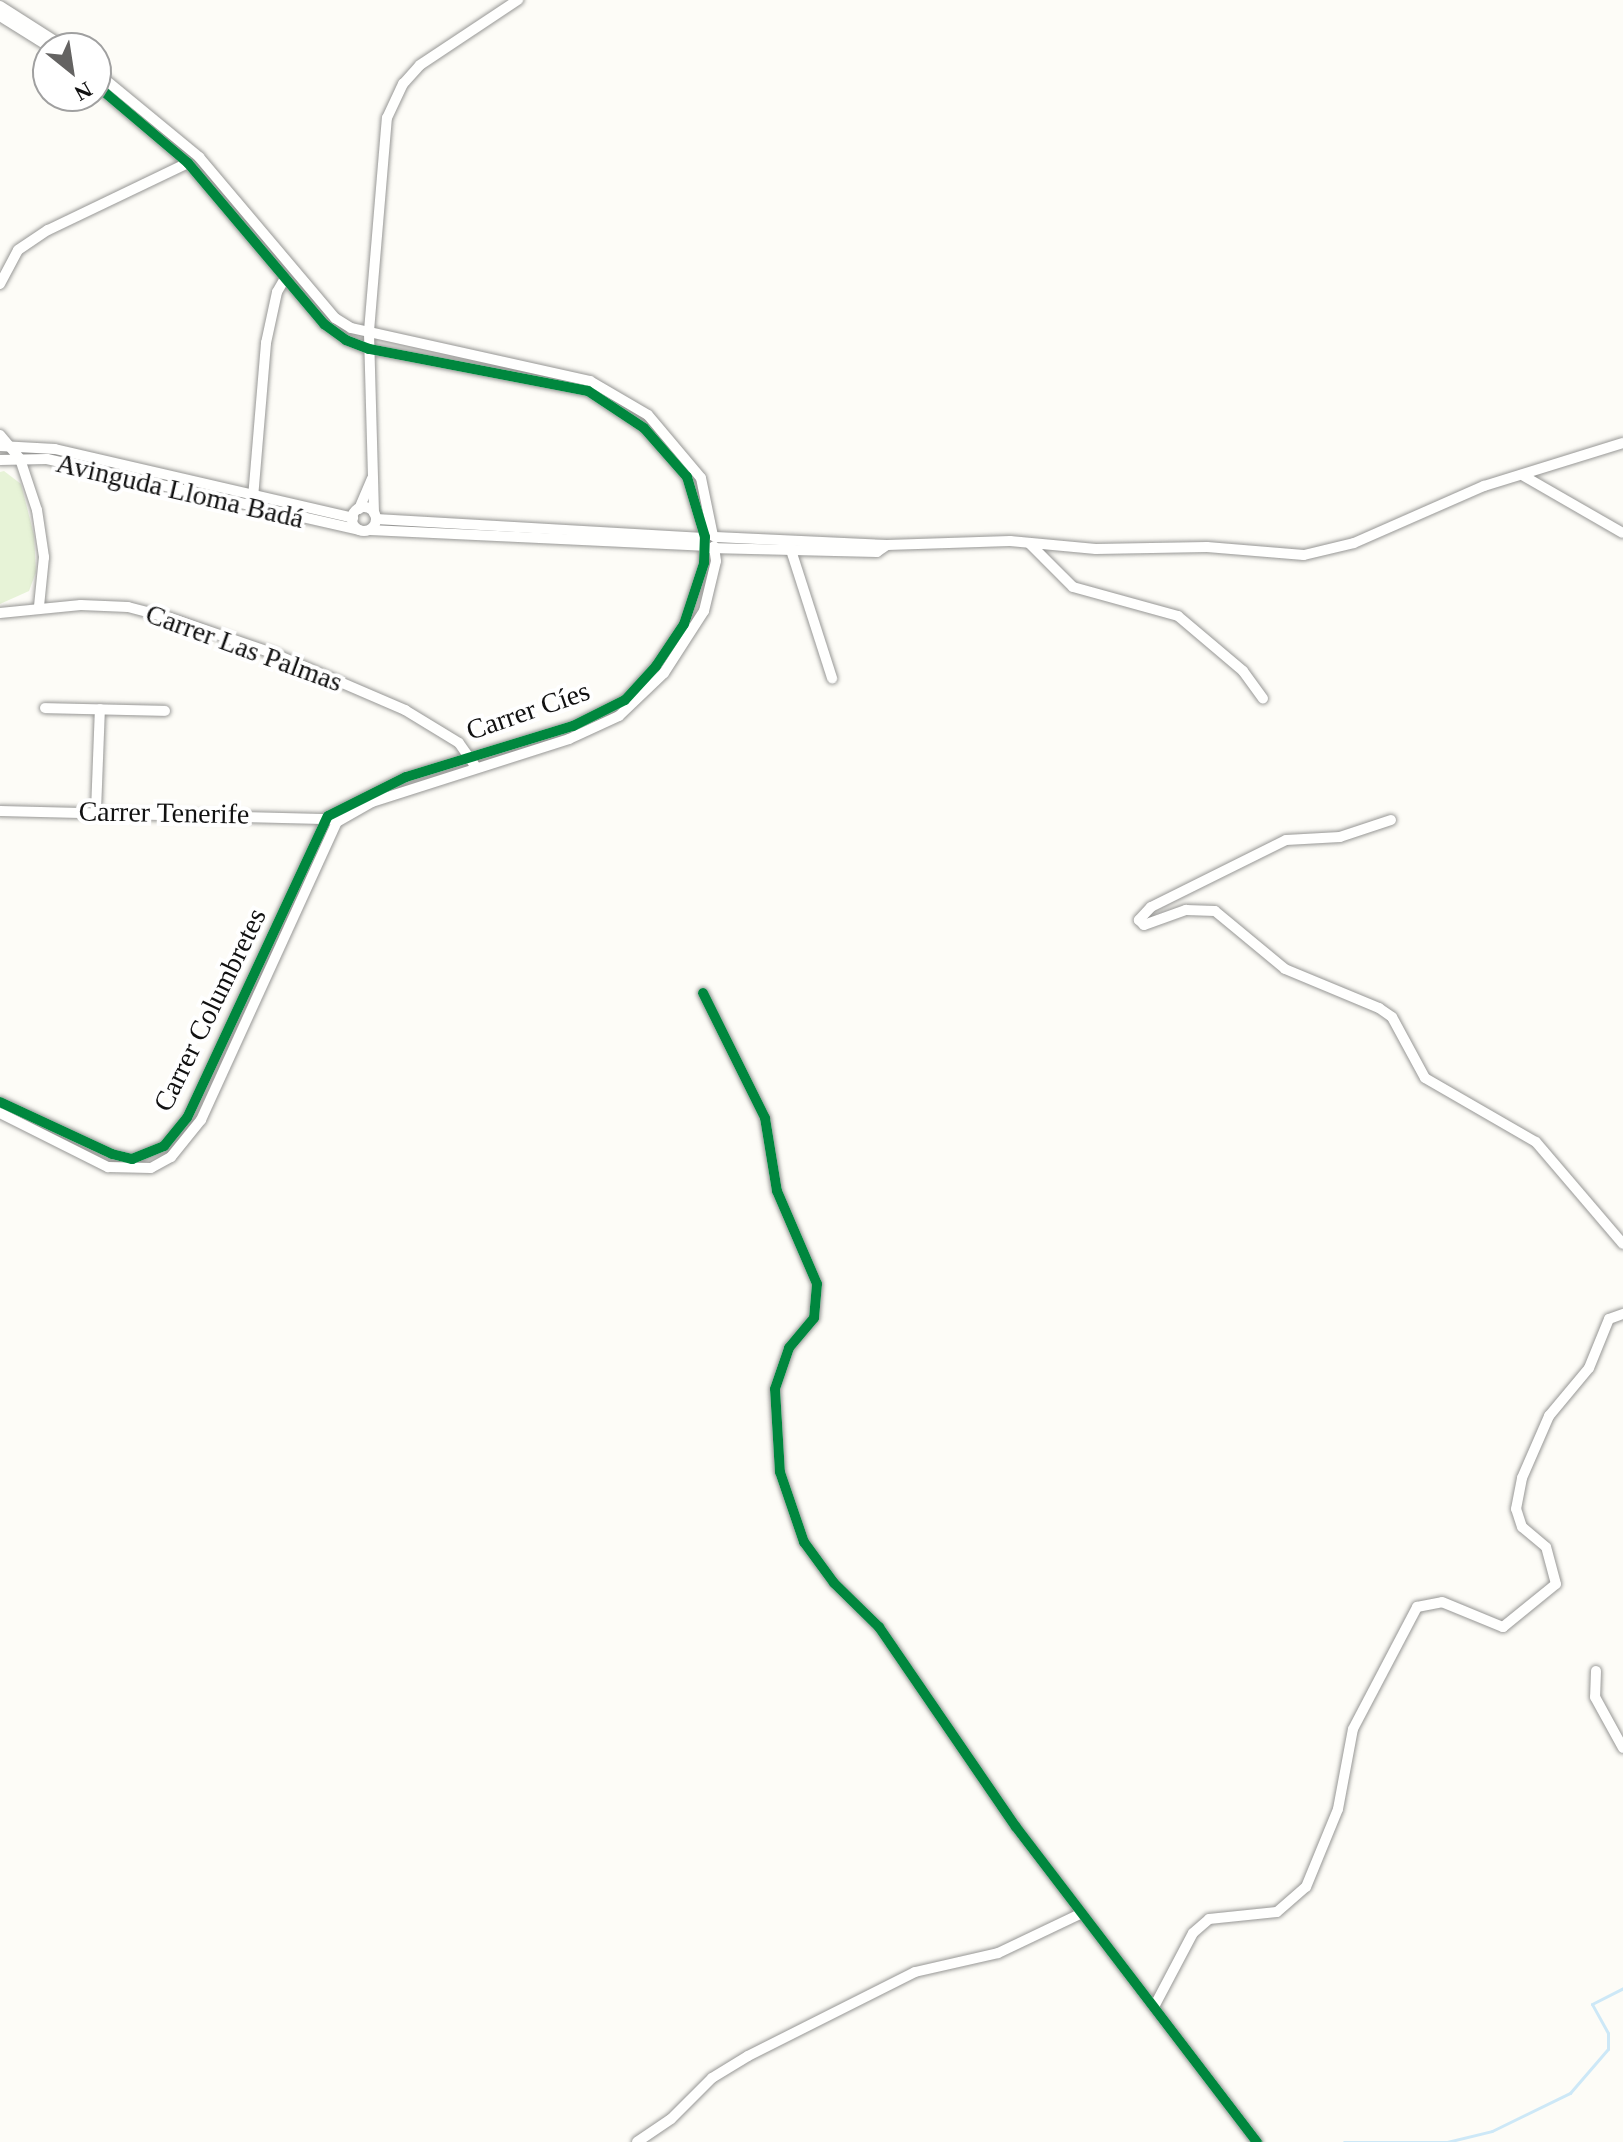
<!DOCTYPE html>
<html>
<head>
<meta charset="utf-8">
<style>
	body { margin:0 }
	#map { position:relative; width:1623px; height:2142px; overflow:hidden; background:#fdfcf7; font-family:"Times New Roman",serif }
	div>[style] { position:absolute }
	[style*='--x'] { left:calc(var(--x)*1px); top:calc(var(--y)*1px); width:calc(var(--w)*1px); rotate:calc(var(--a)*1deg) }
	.green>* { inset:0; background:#e7f3d7 }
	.stream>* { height:3px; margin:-1.5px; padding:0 1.5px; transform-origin:1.5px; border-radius:1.5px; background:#cde8f7 }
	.roads { filter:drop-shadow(0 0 2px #979795) drop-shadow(0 0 2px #979795) }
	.street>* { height:10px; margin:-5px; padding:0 5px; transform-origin:5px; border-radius:5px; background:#fffffe }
	.street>.ring { margin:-5px; padding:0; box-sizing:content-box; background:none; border:10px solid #fffffe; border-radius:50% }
	.cycleway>* { height:10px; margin:-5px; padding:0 5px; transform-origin:5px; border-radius:5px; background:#00873e }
	span { translate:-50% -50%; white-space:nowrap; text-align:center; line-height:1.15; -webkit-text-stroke:8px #fff; paint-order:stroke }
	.street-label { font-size:28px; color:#111 }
	.north { position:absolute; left:32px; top:32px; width:80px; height:80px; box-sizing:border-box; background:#fff; border:2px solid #a0a0a0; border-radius:50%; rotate:150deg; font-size:22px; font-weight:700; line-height:32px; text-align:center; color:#111 }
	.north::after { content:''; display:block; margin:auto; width:28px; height:36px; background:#646362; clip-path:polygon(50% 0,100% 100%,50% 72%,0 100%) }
</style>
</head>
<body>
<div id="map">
	<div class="green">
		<div style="clip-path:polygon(4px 471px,21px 484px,34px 535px,36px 572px,29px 591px,0 604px,0 472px)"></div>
	</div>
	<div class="stream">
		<div style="--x:1344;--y:2142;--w:103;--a:0"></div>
		<div style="--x:1447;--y:2142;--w:46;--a:-13.7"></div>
		<div style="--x:1492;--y:2131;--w:87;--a:-26"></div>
		<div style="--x:1570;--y:2093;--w:58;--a:-49.2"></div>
		<div style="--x:1608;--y:2049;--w:16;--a:-90"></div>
		<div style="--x:1608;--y:2033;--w:33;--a:-119"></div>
		<div style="--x:1592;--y:2004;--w:35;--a:-27"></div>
	</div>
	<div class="roads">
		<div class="street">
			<div style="--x:0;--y:6;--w:78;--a:32.5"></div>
			<div style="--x:0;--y:16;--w:60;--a:32.1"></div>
			<div style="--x:96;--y:72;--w:134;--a:39.5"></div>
			<div style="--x:199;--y:157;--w:211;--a:49.8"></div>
			<div style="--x:335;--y:318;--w:19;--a:32"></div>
			<div style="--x:351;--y:328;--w:245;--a:12.5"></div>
			<div style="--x:590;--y:381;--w:67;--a:30.4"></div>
			<div style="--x:648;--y:415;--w:82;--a:49.9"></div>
			<div style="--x:701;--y:478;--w:59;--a:78.3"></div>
			<div style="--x:0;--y:284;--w:38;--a:-62"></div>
			<div style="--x:18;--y:250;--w:36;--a:-34"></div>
			<div style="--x:48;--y:230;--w:155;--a:-25.6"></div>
			<div style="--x:0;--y:435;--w:31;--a:50"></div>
			<div style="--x:20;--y:459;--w:54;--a:71.6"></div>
			<div style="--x:37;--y:510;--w:48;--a:81.5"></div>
			<div style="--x:44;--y:557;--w:49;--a:95.8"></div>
			<div style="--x:0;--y:446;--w:55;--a:3.1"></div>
			<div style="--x:55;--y:449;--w:306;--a:13"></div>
			<div style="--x:0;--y:460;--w:47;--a:-1.2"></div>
			<div style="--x:47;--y:459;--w:320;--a:12.8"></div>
			<div style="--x:1522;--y:475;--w:116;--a:29.9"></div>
			<div style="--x:253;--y:498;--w:156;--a:-85.2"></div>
			<div style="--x:266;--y:343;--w:52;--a:-77.8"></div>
			<div style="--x:277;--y:292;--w:16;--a:-60"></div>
			<div class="ring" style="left:352px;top:507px;width:14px;height:14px"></div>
			<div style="--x:359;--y:509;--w:33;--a:-67"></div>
			<div style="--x:374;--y:513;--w:182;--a:-91.6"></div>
			<div style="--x:369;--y:331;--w:214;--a:-85.2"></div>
			<div style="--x:387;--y:118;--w:38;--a:-65"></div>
			<div style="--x:403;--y:84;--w:25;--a:-48"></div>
			<div style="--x:420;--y:65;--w:118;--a:-33.6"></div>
			<div style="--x:376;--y:519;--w:328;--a:3.3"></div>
			<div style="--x:370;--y:530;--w:334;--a:2.7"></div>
			<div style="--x:715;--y:537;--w:172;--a:2.7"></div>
			<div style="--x:887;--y:545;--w:123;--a:-1.9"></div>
			<div style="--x:1010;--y:541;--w:86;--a:5.3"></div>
			<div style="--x:1096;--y:549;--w:111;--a:-1"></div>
			<div style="--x:1207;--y:547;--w:97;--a:4.7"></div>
			<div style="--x:1304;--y:555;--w:51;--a:-13.5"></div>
			<div style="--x:1354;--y:543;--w:142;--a:-23.7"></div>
			<div style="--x:1484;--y:486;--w:145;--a:-17.2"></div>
			<div style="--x:1029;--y:543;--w:62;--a:45"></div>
			<div style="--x:1073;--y:587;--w:109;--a:15.4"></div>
			<div style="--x:1178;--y:616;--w:85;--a:40.2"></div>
			<div style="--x:1243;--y:671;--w:34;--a:54"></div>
			<div style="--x:790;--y:547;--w:138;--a:72.2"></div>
			<div style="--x:709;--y:548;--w:168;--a:1.4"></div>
			<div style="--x:877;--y:552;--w:12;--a:-35"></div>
			<div style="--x:0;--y:613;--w:81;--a:-5.6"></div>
			<div style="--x:81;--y:605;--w:47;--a:2.4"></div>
			<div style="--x:128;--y:607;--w:43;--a:14.7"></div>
			<div style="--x:170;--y:618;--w:111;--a:18.9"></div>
			<div style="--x:275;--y:654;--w:142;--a:23.3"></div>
			<div style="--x:405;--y:710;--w:63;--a:31.4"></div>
			<div style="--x:459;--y:743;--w:28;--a:55"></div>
			<div style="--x:45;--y:708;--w:120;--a:1.4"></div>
			<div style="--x:0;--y:811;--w:333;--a:1.4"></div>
			<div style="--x:96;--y:811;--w:102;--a:-87.8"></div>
			<div style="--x:1391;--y:820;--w:54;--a:161.6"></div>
			<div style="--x:1340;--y:837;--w:54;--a:176.8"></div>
			<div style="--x:1286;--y:840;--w:151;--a:153.6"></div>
			<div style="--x:1151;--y:907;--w:18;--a:133"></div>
			<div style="--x:1139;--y:920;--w:7;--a:45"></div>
			<div style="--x:1144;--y:925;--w:45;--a:-19.7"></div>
			<div style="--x:1186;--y:910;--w:29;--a:2"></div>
			<div style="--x:1215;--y:911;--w:91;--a:39.6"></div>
			<div style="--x:1285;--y:969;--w:102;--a:22.5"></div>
			<div style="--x:1379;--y:1008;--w:16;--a:35"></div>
			<div style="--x:1392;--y:1017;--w:69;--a:61.6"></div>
			<div style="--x:1425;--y:1078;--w:128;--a:30"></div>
			<div style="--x:1536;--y:1142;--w:134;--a:49.5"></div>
			<div style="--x:337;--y:822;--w:40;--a:-29.7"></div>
			<div style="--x:372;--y:802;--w:207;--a:-17.7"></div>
			<div style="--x:569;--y:739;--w:55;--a:-24.7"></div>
			<div style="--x:619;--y:716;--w:62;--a:-43.7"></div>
			<div style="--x:664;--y:673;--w:74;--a:-57.2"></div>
			<div style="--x:704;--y:611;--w:51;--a:-76.5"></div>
			<div style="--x:716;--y:561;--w:15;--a:-98"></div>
			<div style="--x:703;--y:993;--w:140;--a:63.6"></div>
			<div style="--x:765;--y:1118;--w:74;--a:80.7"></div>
			<div style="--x:777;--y:1191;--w:101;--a:66.7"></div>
			<div style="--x:817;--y:1284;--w:34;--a:95"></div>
			<div style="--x:814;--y:1318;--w:39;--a:130"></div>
			<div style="--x:789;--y:1348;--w:43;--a:108.9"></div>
			<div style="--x:775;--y:1389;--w:83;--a:86.6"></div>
			<div style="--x:780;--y:1472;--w:74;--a:71.1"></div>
			<div style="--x:804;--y:1542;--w:51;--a:53.8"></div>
			<div style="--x:834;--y:1583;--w:63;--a:44.4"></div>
			<div style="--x:879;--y:1627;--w:242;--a:55.6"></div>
			<div style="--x:1016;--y:1827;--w:397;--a:52.6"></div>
			<div style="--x:0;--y:1102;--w:123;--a:24.9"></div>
			<div style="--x:112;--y:1154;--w:21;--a:14"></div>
			<div style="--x:132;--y:1159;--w:35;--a:-22"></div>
			<div style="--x:164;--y:1146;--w:36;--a:-51"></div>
			<div style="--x:187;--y:1118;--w:333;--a:-65"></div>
			<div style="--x:328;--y:816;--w:87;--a:-26.6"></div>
			<div style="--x:406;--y:777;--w:175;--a:-17"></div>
			<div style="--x:573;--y:726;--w:58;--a:-26.6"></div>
			<div style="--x:625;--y:700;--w:46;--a:-47.6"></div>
			<div style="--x:656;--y:666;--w:50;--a:-56.3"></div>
			<div style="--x:684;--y:624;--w:64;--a:-71.8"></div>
			<div style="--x:704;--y:563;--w:26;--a:-88"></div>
			<div style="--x:705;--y:537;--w:63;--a:-106.7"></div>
			<div style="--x:687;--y:477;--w:65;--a:-131.3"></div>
			<div style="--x:644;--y:428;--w:67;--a:-146.5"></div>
			<div style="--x:588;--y:391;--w:223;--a:-169.1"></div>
			<div style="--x:369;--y:349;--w:25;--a:-159"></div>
			<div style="--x:346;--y:340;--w:27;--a:-144"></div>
			<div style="--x:324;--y:324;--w:211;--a:-130.2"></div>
			<div style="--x:188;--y:163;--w:121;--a:-139.7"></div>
			<div style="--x:0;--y:1113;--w:121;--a:26.6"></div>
			<div style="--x:108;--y:1167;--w:43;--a:1.3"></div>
			<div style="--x:151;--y:1168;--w:23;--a:-29"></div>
			<div style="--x:171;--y:1157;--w:48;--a:-51"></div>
			<div style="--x:201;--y:1120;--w:328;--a:-65.5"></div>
			<div style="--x:1596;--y:1671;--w:26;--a:92"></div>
			<div style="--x:1595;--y:1697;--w:58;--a:61.2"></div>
			<div style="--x:1155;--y:2005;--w:81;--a:-62.2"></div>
			<div style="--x:1193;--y:1933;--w:21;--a:-41"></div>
			<div style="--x:1209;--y:1919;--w:68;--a:-5.9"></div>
			<div style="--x:1277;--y:1912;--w:38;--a:-41"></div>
			<div style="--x:1306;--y:1887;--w:84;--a:-67.7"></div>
			<div style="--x:1338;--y:1809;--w:81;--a:-79.4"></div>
			<div style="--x:1353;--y:1729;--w:138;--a:-62.3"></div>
			<div style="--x:1417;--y:1607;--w:25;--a:-11"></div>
			<div style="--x:1442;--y:1602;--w:66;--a:22.3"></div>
			<div style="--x:1503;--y:1627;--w:68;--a:-39.1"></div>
			<div style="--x:1556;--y:1584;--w:38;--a:-105"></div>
			<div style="--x:1546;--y:1547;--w:31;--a:-140"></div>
			<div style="--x:1522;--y:1527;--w:19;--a:-108"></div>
			<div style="--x:1516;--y:1509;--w:32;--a:-79"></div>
			<div style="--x:1522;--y:1478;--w:68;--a:-66.5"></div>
			<div style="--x:1549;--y:1416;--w:62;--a:-50.2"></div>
			<div style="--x:1589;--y:1368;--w:53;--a:-67.8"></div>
			<div style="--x:1609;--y:1319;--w:15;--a:-20"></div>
			<div style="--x:637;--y:2142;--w:41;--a:-34.1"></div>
			<div style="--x:671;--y:2119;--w:58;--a:-45"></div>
			<div style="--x:712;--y:2078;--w:42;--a:-31.4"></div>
			<div style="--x:748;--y:2056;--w:187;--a:-26.7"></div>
			<div style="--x:915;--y:1972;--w:85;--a:-12.9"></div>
			<div style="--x:998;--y:1953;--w:91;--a:-25.4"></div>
		</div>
	</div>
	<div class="cycleway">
		<div style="--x:703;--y:993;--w:140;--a:63.6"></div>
		<div style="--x:765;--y:1118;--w:74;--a:80.7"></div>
		<div style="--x:777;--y:1191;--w:101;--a:66.7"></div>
		<div style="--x:817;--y:1284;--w:34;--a:95"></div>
		<div style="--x:814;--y:1318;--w:39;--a:130"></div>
		<div style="--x:789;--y:1348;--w:43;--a:108.9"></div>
		<div style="--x:775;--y:1389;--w:83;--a:86.6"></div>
		<div style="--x:780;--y:1472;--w:74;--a:71.1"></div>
		<div style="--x:804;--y:1542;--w:51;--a:53.8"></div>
		<div style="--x:834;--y:1583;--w:63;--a:44.4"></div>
		<div style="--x:879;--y:1627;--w:242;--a:55.6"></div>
		<div style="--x:1016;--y:1827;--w:397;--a:52.6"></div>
		<div style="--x:0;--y:1102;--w:123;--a:24.9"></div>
		<div style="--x:112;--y:1154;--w:21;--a:14"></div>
		<div style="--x:132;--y:1159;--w:35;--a:-22"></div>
		<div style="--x:164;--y:1146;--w:36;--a:-51"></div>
		<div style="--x:187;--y:1118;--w:333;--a:-65"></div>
		<div style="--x:328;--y:816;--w:87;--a:-26.6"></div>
		<div style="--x:406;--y:777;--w:175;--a:-17"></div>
		<div style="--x:573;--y:726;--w:58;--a:-26.6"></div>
		<div style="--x:625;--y:700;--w:46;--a:-47.6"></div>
		<div style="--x:656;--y:666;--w:50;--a:-56.3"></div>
		<div style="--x:684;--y:624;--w:64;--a:-71.8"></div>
		<div style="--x:704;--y:563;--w:26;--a:-88"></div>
		<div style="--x:705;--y:537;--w:63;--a:-106.7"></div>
		<div style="--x:687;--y:477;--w:65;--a:-131.3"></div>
		<div style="--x:644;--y:428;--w:67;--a:-146.5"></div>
		<div style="--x:588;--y:391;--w:223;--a:-169.1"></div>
		<div style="--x:369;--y:349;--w:25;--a:-159"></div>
		<div style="--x:346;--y:340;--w:27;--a:-144"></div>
		<div style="--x:324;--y:324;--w:211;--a:-130.2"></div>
		<div style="--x:188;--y:163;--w:121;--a:-139.7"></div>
	</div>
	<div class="street-label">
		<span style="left:180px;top:491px;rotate:13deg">Avinguda Lloma Badá</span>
		<span style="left:244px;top:648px;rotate:20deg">Carrer Las Palmas</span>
		<span style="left:528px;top:711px;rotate:-19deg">Carrer Cíes</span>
		<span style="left:164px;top:813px;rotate:1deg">Carrer Tenerife</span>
		<span style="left:210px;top:1010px;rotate:-64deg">Carrer Columbretes</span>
	</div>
	<div class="north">N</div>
</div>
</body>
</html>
